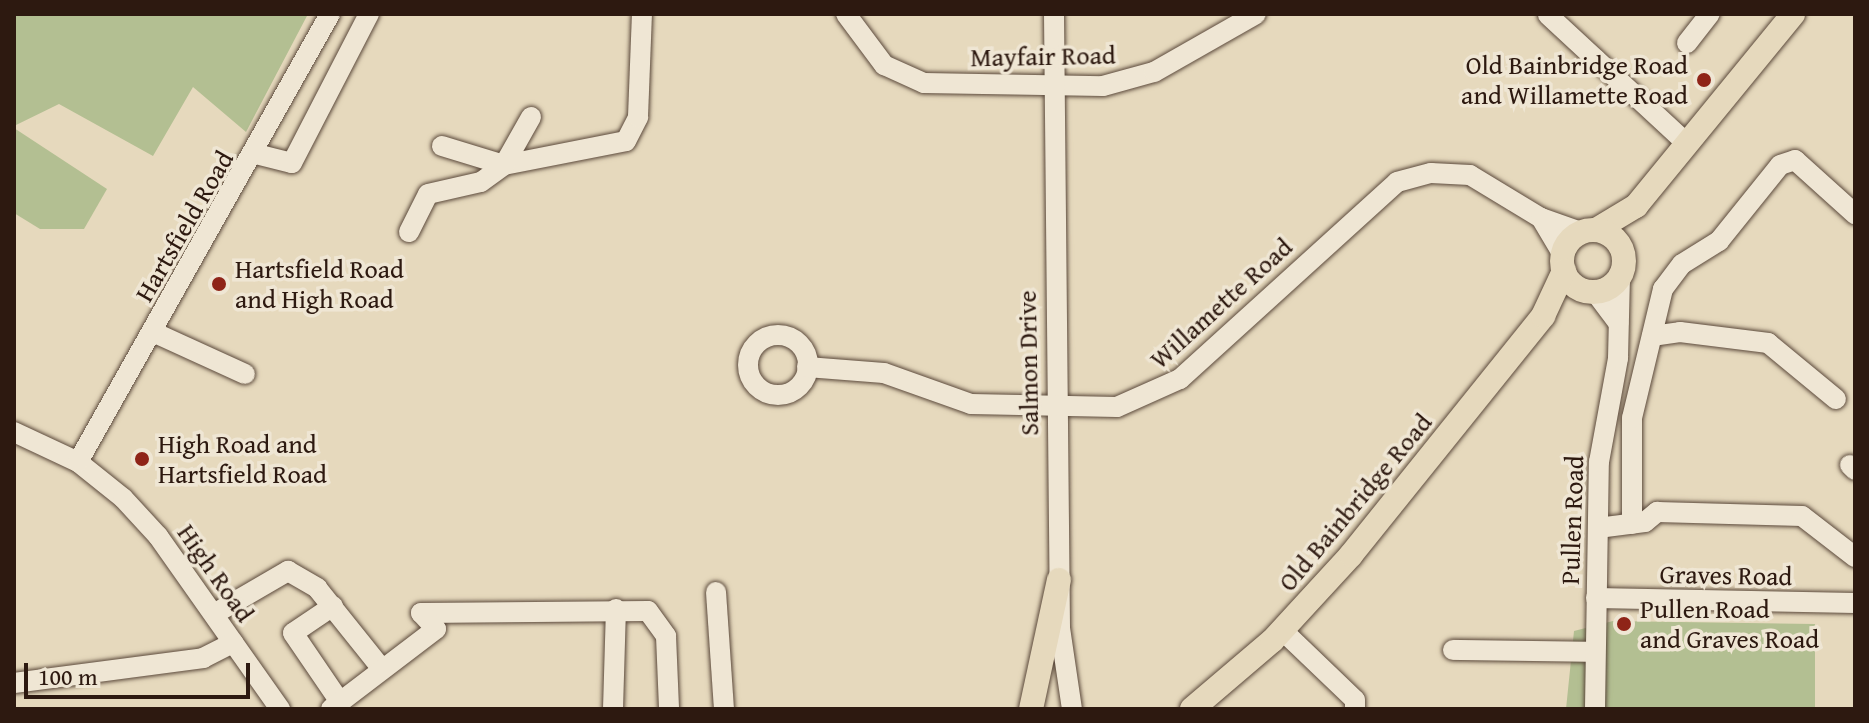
<!DOCTYPE html>
<html>
<head>
<meta charset="utf-8">
<style>
	body { margin:0 }
	#map { position:relative; width:1869px; height:723px; overflow:hidden; background:#e6d9bd; font-family:"Gentium Book Plus",serif }
	div>[style] { position:absolute }
	[style*='--x'] { left:calc(var(--x)*1px); top:calc(var(--y)*1px); width:calc(var(--w)*1px); rotate:calc(var(--a)*1deg) }
	.green>* { inset:0; background:#b3bf92 }
	.roads { filter:drop-shadow(0 0 2px #5b493b) drop-shadow(0 0 2px #5b493b) }
	.minor>* { height:20px; margin:-10px; padding:0 10px; transform-origin:10px; border-radius:10px; background:#efe6d4 }
	.minor>.ring { margin:-10px; padding:0; box-sizing:content-box; background:none; border:20px solid #efe6d4; border-radius:50% }
	.major>* { height:24px; margin:-12px; padding:0 12px; transform-origin:12px; border-radius:12px; background:#e6d9bd }
	.major>.ring { margin:-12px; padding:0; box-sizing:content-box; background:none; border:24px solid #e6d9bd; border-radius:50% }
	.dots>* { width:22px; height:22px; translate:-50% -50%; box-sizing:border-box; border:4px solid #efe6d4; border-radius:50% }
	span { translate:-50% -50%; white-space:nowrap; text-align:center; line-height:1.15; -webkit-text-stroke:7px #efe6d4; paint-order:stroke }
	.street-label { font-size:26px; color:#2d1910 }
	.poi-label { font-size:26px; color:#2d1910 }
	.right { translate:-100% -50%; text-align:right }
	.left { translate:0 -50%; text-align:left }
	.frame { position:absolute; inset:0; border:16px solid #2d1910; pointer-events:none }
	.scale { position:absolute; left:24px; top:663px; width:226px; height:36px; box-sizing:border-box; border:4px solid #2d1910; border-top:0; padding-left:10px; font-size:24px; line-height:28px; white-space:nowrap; color:#2d1910; -webkit-text-stroke:6px #efe6d4; paint-order:stroke }
</style>
</head>
<body>
<div id="map">
	<div class="green">
		<div style="clip-path:polygon(14px 14px,308px 14px,246px 132px,193px 87px,153px 156px,59px 104px,14px 126px)"></div>
		<div style="clip-path:polygon(14px 128px,107px 189px,84px 229px,40px 229px,14px 213px)"></div>
		<div style="clip-path:polygon(1613px 621px,1815px 624px,1815px 709px,1855px 709px,1566px 709px,1574px 631px)"></div>
	</div>
	<div class="roads">
		<div class="minor">
			<div style="--x:846;--y:14;--w:64;--a:53.3"></div>
			<div style="--x:884;--y:65;--w:44;--a:24.2"></div>
			<div style="--x:924;--y:83;--w:179;--a:1"></div>
			<div style="--x:1103;--y:86;--w:53;--a:-15.4"></div>
			<div style="--x:1154;--y:72;--w:117;--a:-29.6"></div>
			<div style="--x:1054;--y:14;--w:614;--a:89.44"></div>
			<div style="--x:1060;--y:628;--w:82;--a:81.6"></div>
			<div style="--x:1548;--y:15;--w:185;--a:42.8"></div>
			<div style="--x:1687;--y:43;--w:37;--a:-52"></div>
			<div style="--x:442;--y:146;--w:65;--a:17"></div>
			<div style="--x:504;--y:165;--w:124;--a:-11.1"></div>
			<div style="--x:626;--y:141;--w:27;--a:-63"></div>
			<div style="--x:638;--y:117;--w:103;--a:-87.8"></div>
			<div style="--x:256;--y:154;--w:37;--a:14"></div>
			<div style="--x:292;--y:163;--w:168;--a:-62.7"></div>
			<div style="--x:1541;--y:218;--w:43;--a:59.3"></div>
			<div style="--x:409;--y:232;--w:42;--a:-63.4"></div>
			<div style="--x:428;--y:194;--w:54;--a:-12.8"></div>
			<div style="--x:481;--y:182;--w:29;--a:-36"></div>
			<div style="--x:504;--y:165;--w:55;--a:-60.6"></div>
			<div style="--x:1595;--y:292;--w:39;--a:53"></div>
			<div style="--x:153;--y:332;--w:101;--a:24.5"></div>
			<div class="ring" style="left:748px;top:335px;width:40px;height:40px"></div>
			<div style="--x:1652;--y:336;--w:28;--a:-8"></div>
			<div style="--x:1680;--y:332;--w:89;--a:7.1"></div>
			<div style="--x:1768;--y:343;--w:88;--a:39.5"></div>
			<div style="--x:807;--y:367;--w:77;--a:4.5"></div>
			<div style="--x:884;--y:373;--w:92;--a:19.6"></div>
			<div style="--x:971;--y:404;--w:146;--a:1.2"></div>
			<div style="--x:1117;--y:407;--w:69;--a:-24"></div>
			<div style="--x:1180;--y:379;--w:293;--a:-42.2"></div>
			<div style="--x:1397;--y:182;--w:35;--a:-15"></div>
			<div style="--x:1431;--y:173;--w:39;--a:3"></div>
			<div style="--x:1470;--y:175;--w:83;--a:31.2"></div>
			<div style="--x:1541;--y:218;--w:42;--a:19.3"></div>
			<div style="--x:14;--y:432;--w:71;--a:25.1"></div>
			<div style="--x:78;--y:462;--w:58;--a:38.7"></div>
			<div style="--x:123;--y:498;--w:52;--a:47.4"></div>
			<div style="--x:158;--y:536;--w:212;--a:54.8"></div>
			<div style="--x:78;--y:462;--w:514;--a:-60.64"></div>
			<div style="--x:1850;--y:465;--w:7;--a:45"></div>
			<div style="--x:1632;--y:524;--w:106;--a:-90"></div>
			<div style="--x:1632;--y:418;--w:133;--a:-76.5"></div>
			<div style="--x:1663;--y:289;--w:31;--a:-53"></div>
			<div style="--x:1682;--y:264;--w:44;--a:-31.9"></div>
			<div style="--x:1719;--y:241;--w:97;--a:-51.2"></div>
			<div style="--x:1780;--y:165;--w:16;--a:-18"></div>
			<div style="--x:1795;--y:160;--w:81;--a:42"></div>
			<div style="--x:1598;--y:528;--w:47;--a:-7.3"></div>
			<div style="--x:1645;--y:522;--w:16;--a:-40"></div>
			<div style="--x:1657;--y:512;--w:145;--a:1.6"></div>
			<div style="--x:1802;--y:516;--w:67;--a:37.7"></div>
			<div style="--x:716;--y:592;--w:117;--a:86.1"></div>
			<div style="--x:1596;--y:598;--w:259;--a:1.1"></div>
			<div style="--x:333;--y:606;--w:48;--a:146"></div>
			<div style="--x:293;--y:633;--w:83;--a:55.7"></div>
			<div style="--x:421;--y:613;--w:227;--a:-0.5"></div>
			<div style="--x:648;--y:611;--w:31;--a:54"></div>
			<div style="--x:666;--y:636;--w:73;--a:87.6"></div>
			<div style="--x:214;--y:614;--w:86;--a:-30.2"></div>
			<div style="--x:288;--y:571;--w:34;--a:30"></div>
			<div style="--x:317;--y:588;--w:102;--a:51.3"></div>
			<div style="--x:1282;--y:630;--w:101;--a:43.8"></div>
			<div style="--x:1355;--y:700;--w:9;--a:90"></div>
			<div style="--x:1453;--y:650;--w:142;--a:0.8"></div>
			<div style="--x:14;--y:683;--w:191;--a:-7.5"></div>
			<div style="--x:203;--y:658;--w:34;--a:-27"></div>
			<div style="--x:331;--y:709;--w:132;--a:-37.3"></div>
			<div style="--x:436;--y:629;--w:22;--a:-133"></div>
			<div style="--x:613;--y:709;--w:100;--a:-88.3"></div>
			<div style="--x:1595;--y:709;--w:247;--a:-89.1"></div>
			<div style="--x:1599;--y:462;--w:106;--a:-79.6"></div>
			<div style="--x:1618;--y:358;--w:83;--a:-88.6"></div>
		</div>
		<div class="major">
			<div style="--x:1596;--y:230;--w:47;--a:-31"></div>
			<div style="--x:1636;--y:206;--w:248;--a:-50.7"></div>
			<div class="ring" style="left:1562px;top:230px;width:38px;height:38px"></div>
			<div style="--x:1031;--y:709;--w:132;--a:-77.8"></div>
			<div style="--x:1192;--y:709;--w:105;--a:-40.4"></div>
			<div style="--x:1272;--y:641;--w:117;--a:-47.4"></div>
			<div style="--x:1351;--y:555;--w:307;--a:-51.2"></div>
			<div style="--x:1543;--y:316;--w:50;--a:-65"></div>
		</div>
	</div>
	<div class="dots">
		<div style="left:1704px;top:80px;background:#8f2418"></div>
		<div style="left:219px;top:284px;background:#8f2418"></div>
		<div style="left:142px;top:459px;background:#8f2418"></div>
		<div style="left:1624px;top:624px;background:#8f2418"></div>
	</div>
	<div class="street-label">
		<span style="left:1043px;top:56px;rotate:-1deg">Mayfair Road</span>
		<span style="left:184px;top:226px;rotate:-60deg">Hartsfield Road</span>
		<span style="left:1221px;top:303px;rotate:-42deg">Willamette Road</span>
		<span style="left:1028px;top:363px;rotate:-91deg">Salmon Drive</span>
		<span style="left:1355px;top:502px;rotate:-50deg">Old Bainbridge Road</span>
		<span style="left:1572px;top:520px;rotate:-88deg">Pullen Road</span>
		<span style="left:216px;top:573px;rotate:55deg">High Road</span>
		<span style="left:1726px;top:575px;rotate:1deg">Graves Road</span>
	</div>
	<div class="poi-label">
		<span class="right" style="left:1688px;top:80px">Old Bainbridge Road<br>and Willamette Road</span>
		<span class="left" style="left:235px;top:284px">Hartsfield Road<br>and High Road</span>
		<span class="left" style="left:158px;top:459px">High Road and<br>Hartsfield Road</span>
		<span class="left" style="left:1640px;top:624px">Pullen Road<br>and Graves Road</span>
	</div>
	<div class="frame"></div>
	<div class="scale">100 m</div>
</div>
</body>
</html>
